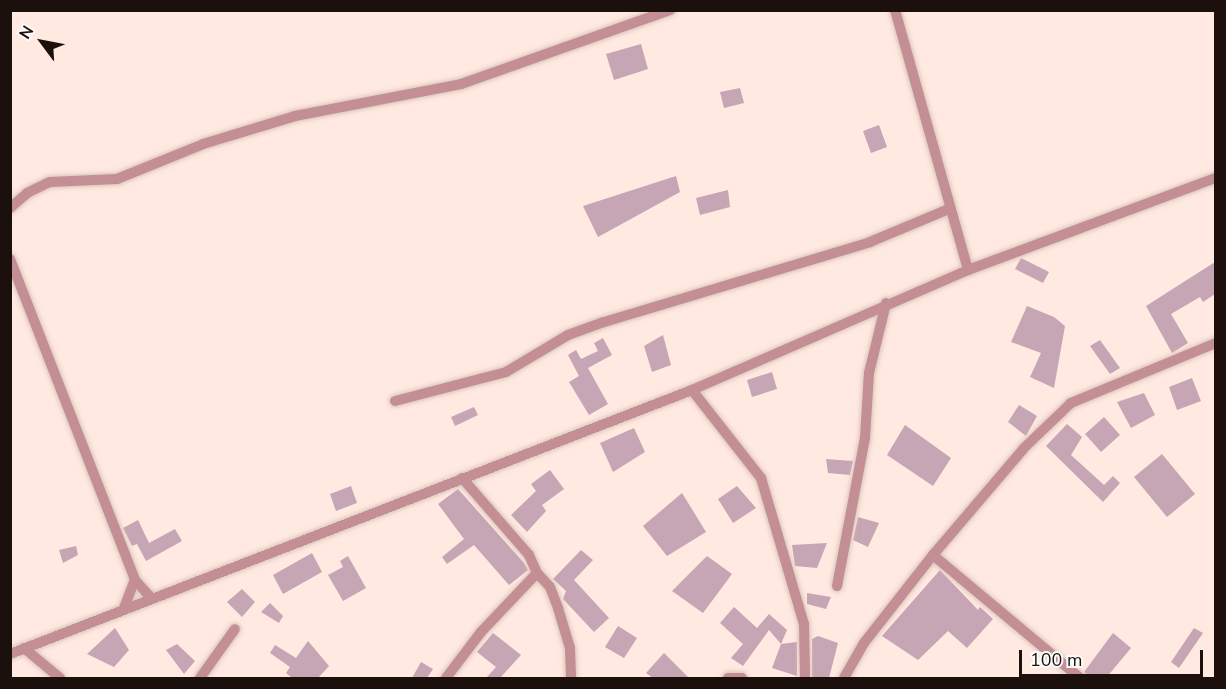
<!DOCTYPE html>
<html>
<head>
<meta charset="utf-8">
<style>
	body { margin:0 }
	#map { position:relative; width:1226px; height:689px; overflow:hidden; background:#ffe9e0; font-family:"Nunito Sans",sans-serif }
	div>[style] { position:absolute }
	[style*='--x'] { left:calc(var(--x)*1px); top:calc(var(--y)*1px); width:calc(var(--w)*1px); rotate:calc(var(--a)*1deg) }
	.building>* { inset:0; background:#c6a5b4 }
	.roads { filter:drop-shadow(0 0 2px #dbc6be) drop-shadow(0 0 2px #dbc6be) }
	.minor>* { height:10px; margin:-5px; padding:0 5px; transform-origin:5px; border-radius:5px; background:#c38f94 }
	span { translate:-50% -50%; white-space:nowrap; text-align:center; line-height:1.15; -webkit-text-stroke:6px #fbfbfb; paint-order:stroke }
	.frame { position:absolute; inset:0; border:12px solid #1c100c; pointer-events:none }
	.north { position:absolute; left:12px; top:12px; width:60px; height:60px; -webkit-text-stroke:4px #fbfbfb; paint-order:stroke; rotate:302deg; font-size:16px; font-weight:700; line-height:24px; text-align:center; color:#1c100c }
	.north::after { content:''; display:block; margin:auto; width:21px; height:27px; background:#1c100c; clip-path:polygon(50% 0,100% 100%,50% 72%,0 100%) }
	.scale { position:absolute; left:1019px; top:650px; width:184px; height:27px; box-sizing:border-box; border:3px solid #1c100c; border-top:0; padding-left:8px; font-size:18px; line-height:21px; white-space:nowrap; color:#1c100c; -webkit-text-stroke:4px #fbfbfb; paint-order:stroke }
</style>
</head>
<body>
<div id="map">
	<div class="building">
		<div style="clip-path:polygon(641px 44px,648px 69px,614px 80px,606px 54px)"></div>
		<div style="clip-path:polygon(740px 88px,744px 103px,724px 108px,720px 92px)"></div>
		<div style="clip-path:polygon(879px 125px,887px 147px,871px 153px,863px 131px)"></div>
		<div style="clip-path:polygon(676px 176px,680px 192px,598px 237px,583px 206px)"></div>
		<div style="clip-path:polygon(728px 190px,730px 207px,700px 215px,696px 198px)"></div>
		<div style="clip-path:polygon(1021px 258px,1049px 272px,1043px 283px,1015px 269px)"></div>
		<div style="clip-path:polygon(1215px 262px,1215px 294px,1203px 302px,1200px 297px,1171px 314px,1188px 343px,1172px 353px,1146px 306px)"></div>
		<div style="clip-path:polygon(1027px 306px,1054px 317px,1065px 326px,1054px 388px,1030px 377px,1041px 353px,1011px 342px)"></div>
		<div style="clip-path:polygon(663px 335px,671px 365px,652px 372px,644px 346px)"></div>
		<div style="clip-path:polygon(603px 338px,612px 355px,588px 368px,608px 404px,589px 415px,569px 382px,579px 376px,568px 355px,576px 350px,581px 359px,598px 351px,594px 343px)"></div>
		<div style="clip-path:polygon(1100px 340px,1120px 368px,1110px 374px,1090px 346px)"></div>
		<div style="clip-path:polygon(772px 372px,777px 389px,752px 397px,747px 380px)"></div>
		<div style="clip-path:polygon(1192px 378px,1201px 401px,1177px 410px,1169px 387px)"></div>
		<div style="clip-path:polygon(1144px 393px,1155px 415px,1131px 428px,1117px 402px)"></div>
		<div style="clip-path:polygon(1019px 405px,1037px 416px,1026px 436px,1008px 422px)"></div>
		<div style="clip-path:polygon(474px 407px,478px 415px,455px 426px,451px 417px)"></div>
		<div style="clip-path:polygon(1104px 417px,1120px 435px,1101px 452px,1085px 434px)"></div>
		<div style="clip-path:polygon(1067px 424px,1082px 437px,1071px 455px,1104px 485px,1113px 476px,1120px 483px,1103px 502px,1046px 446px)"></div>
		<div style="clip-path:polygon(905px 425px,951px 458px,933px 486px,887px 455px)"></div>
		<div style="clip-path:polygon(634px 428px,645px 452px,613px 472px,600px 443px)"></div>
		<div style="clip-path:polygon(1162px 454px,1195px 494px,1167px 517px,1134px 477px)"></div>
		<div style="clip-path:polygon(826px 459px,853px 461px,850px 475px,828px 473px)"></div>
		<div style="clip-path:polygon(550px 470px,564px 489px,542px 505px,546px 511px,527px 532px,511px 515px,536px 491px,531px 484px)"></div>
		<div style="clip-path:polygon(351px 486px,357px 503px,336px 511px,330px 494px)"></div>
		<div style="clip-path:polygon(737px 486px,756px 508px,733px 523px,718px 499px)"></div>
		<div style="clip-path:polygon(458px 489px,524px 563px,528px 570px,509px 585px,474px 545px,447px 564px,442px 557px,464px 539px,438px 504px)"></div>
		<div style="clip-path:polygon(682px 493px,706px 532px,667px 556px,643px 526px)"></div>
		<div style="clip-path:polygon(858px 517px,879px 523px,868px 547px,853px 540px)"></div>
		<div style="clip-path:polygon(138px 520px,149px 543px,175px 529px,182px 541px,146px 561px,137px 544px,132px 546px,123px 528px)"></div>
		<div style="clip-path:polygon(827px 543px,817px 568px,795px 566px,792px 545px)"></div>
		<div style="clip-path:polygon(76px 546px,78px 555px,63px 563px,59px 550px)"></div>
		<div style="clip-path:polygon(581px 550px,593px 560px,574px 580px,609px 618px,594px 632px,563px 599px,566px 591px,553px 579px)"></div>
		<div style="clip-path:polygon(312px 553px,322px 572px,283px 594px,273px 575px)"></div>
		<div style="clip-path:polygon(348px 556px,366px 588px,343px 601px,328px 575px,343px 567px,340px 561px)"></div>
		<div style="clip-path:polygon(707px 556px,732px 574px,703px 613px,672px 591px)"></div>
		<div style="clip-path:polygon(940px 570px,978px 610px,980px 607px,993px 619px,967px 648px,948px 631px,918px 660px,882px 636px)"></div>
		<div style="clip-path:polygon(242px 589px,255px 602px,242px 617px,227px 602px)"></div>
		<div style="clip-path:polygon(807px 593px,831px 597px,826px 609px,807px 604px)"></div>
		<div style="clip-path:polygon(270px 603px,283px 616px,279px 623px,261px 612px)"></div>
		<div style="clip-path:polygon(734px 607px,757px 628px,769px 614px,787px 630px,781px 644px,769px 630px,743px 666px,731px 658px,743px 644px,720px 623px)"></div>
		<div style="clip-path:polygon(618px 626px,637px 638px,624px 658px,605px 647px)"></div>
		<div style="clip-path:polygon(115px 628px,129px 650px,114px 667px,87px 654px)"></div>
		<div style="clip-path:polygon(1194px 628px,1203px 633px,1179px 668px,1171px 662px)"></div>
		<div style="clip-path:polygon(493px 633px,521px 655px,500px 678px,486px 678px,496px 667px,477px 652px)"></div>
		<div style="clip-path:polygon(1113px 633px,1131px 648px,1106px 678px,1088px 678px,1084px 672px)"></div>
		<div style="clip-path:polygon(818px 636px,838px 643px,829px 678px,812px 678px,812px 639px)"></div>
		<div style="clip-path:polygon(308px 641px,329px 666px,318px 678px,292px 678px,286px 673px,290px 667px,270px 653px,275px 645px,296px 658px)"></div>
		<div style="clip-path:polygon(797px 642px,797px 676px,772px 668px,781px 644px)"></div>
		<div style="clip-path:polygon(177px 644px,195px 661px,184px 674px,166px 650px)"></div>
		<div style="clip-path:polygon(664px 653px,689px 678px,653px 678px,646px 673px)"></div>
		<div style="clip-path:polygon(421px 662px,433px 669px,427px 678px,412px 678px)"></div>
	</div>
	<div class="roads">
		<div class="minor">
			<div style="--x:895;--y:10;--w:270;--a:74.3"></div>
			<div style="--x:10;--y:208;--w:23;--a:-41"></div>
			<div style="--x:27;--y:193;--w:25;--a:-26"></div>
			<div style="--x:50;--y:182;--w:67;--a:-2.6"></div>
			<div style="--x:117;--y:179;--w:93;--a:-22.1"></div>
			<div style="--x:203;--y:144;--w:96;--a:-16.9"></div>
			<div style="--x:295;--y:116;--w:169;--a:-10.9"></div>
			<div style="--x:461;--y:84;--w:222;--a:-19.5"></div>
			<div style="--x:10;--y:259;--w:344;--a:68.7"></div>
			<div style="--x:135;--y:580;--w:24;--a:48"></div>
			<div style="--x:692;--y:390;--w:112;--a:51.9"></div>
			<div style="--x:761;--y:478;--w:152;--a:73.6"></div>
			<div style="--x:804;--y:624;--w:54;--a:88.9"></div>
			<div style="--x:395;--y:401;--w:115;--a:-14.6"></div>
			<div style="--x:506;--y:372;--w:72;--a:-30.8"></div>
			<div style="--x:568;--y:335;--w:38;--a:-20"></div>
			<div style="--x:604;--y:322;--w:278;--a:-16.7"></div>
			<div style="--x:870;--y:242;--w:86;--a:-22.7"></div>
			<div style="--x:933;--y:555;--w:192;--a:39.9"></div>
			<div style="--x:537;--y:573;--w:19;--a:47"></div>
			<div style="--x:550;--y:587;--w:22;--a:69"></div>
			<div style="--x:558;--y:608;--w:42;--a:73.3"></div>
			<div style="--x:570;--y:648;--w:30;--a:88"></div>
			<div style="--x:837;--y:586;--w:151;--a:-79.3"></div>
			<div style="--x:865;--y:438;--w:65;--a:-86.5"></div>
			<div style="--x:869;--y:373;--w:72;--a:-76.3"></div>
			<div style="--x:124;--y:608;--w:30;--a:-69"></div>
			<div style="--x:24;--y:648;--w:47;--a:39.8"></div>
			<div style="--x:10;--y:654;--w:731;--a:-21.16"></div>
			<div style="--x:692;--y:390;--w:301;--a:-23.5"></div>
			<div style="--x:968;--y:270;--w:265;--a:-20.4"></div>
			<div style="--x:200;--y:678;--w:60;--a:-54.5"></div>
			<div style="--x:446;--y:678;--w:58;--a:-52.7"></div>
			<div style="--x:481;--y:632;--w:81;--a:-46.5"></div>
			<div style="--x:537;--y:573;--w:20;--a:-114"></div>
			<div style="--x:529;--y:555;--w:102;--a:-131"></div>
			<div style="--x:728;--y:678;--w:14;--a:0"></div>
			<div style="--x:844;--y:678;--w:40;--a:-60.3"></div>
			<div style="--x:864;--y:643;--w:112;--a:-51.9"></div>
			<div style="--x:933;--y:555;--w:140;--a:-49.6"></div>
			<div style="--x:1024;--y:448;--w:65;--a:-43.8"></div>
			<div style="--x:1071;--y:403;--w:157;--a:-22.5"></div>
		</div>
	</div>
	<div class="frame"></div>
	<div class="north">N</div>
	<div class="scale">100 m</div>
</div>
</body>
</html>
